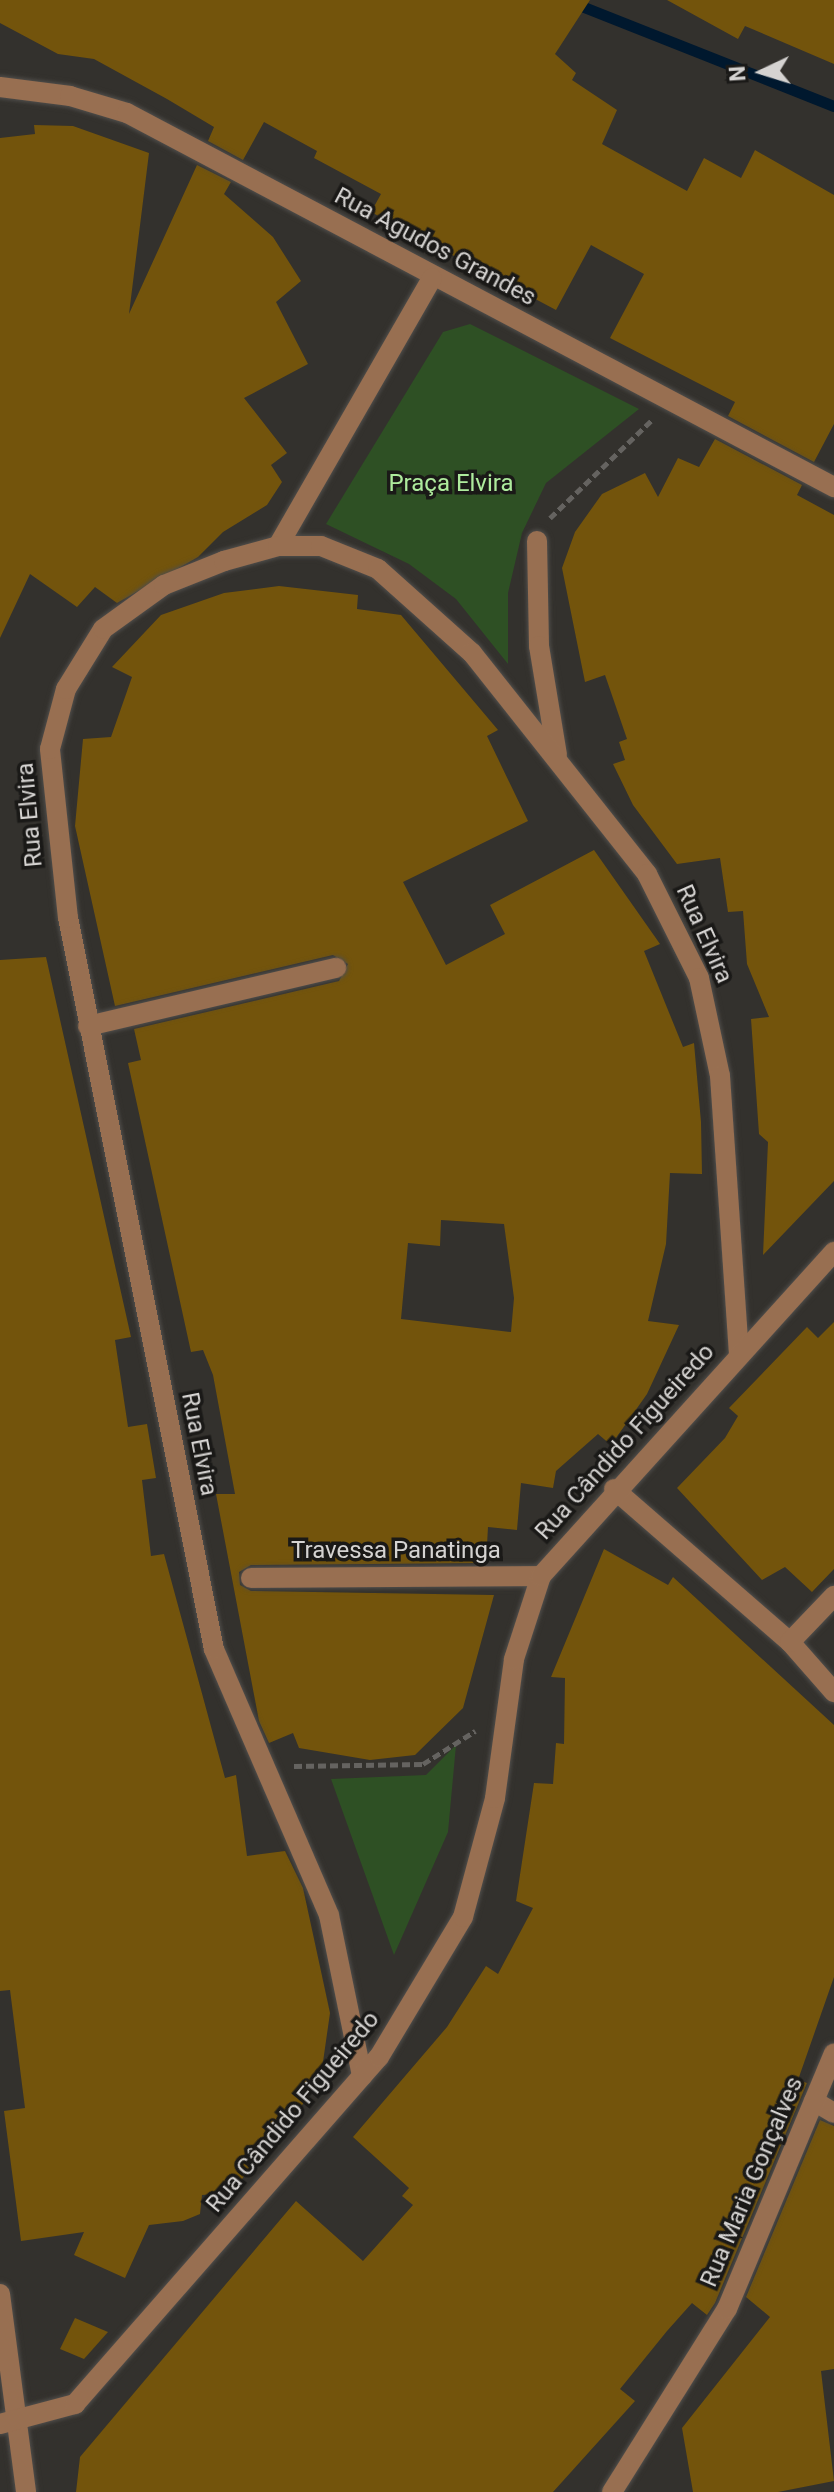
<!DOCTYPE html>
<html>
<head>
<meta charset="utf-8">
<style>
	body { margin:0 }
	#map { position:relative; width:834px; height:2492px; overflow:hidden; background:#33312d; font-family:Roboto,sans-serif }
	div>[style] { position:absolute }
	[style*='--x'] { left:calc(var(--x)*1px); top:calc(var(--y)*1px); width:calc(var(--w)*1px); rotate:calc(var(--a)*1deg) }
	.green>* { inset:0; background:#2e5024 }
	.stream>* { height:11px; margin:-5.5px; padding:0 5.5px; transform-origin:5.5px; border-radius:5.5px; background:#00182e }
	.building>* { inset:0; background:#73540c }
	.path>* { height:5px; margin-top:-2.5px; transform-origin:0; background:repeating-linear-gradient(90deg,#656360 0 8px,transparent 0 12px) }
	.roads { filter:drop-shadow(0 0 2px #504e4b) drop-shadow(0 0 2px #504e4b) }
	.minor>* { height:20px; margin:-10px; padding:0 10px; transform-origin:10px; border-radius:10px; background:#986f51 }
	span { translate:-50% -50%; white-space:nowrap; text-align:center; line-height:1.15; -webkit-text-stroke:7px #1a1917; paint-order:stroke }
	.street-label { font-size:24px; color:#d5d3d1 }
	.park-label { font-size:24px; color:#aeeb9d }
	.north { position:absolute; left:722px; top:32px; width:80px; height:80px; -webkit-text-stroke:6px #1a1917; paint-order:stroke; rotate:266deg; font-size:22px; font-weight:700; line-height:32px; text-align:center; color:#d5d3d1 }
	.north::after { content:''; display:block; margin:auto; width:28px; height:36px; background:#d5d3d1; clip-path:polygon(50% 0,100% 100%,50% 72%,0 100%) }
</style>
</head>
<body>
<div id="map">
	<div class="green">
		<div style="clip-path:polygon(470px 324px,639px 409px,546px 483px,522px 533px,508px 593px,508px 664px,456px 599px,409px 564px,326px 524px,443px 332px)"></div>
		<div style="clip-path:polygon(456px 1745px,448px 1832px,394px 1955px,331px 1779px,426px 1775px)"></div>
	</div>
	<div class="stream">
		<div style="--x:566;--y:0;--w:288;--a:21.6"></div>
	</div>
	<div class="building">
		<div style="clip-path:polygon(0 0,590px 0,555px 54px,576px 73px,572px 80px,617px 110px,602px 144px,687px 191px,704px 158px,741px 178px,755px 150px,834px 195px,834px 424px,814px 462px,728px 416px,735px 402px,610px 338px,644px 274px,591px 245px,556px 310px,371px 212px,381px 194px,314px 158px,317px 151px,264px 122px,243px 160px,208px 141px,214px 127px,167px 99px,94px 59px,58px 54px,0 23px)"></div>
		<div style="clip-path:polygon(667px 0,834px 0,834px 64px,745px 26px,738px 39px)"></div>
		<div style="clip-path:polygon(34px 125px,73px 126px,149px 153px,129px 314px,197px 165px,231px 182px,224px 194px,273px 237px,301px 281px,276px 302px,308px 364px,244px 398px,287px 453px,271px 465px,282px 482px,267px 505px,223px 532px,198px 557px,117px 603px,95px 587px,77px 607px,30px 574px,0 638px,0 138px,35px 134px)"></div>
		<div style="clip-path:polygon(715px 439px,802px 485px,797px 495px,834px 515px,834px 1181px,763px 1255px,768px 1142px,759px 1134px,751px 1019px,769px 1017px,747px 964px,743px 911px,728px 912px,720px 858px,677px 864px,633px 805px,613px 764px,625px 760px,619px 742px,627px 739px,605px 675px,585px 682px,562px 568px,575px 532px,602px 494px,645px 473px,658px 497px,678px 458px,699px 467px)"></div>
		<div style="clip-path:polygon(evenodd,279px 586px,358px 595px,357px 609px,401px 615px,498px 730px,487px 736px,528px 821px,403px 882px,446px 965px,505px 934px,490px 905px,594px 850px,660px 944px,644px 951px,683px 1047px,694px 1043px,701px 1122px,702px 1174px,670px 1173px,666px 1244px,648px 1321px,679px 1325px,647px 1394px,611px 1445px,598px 1434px,556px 1471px,553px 1488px,521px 1483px,517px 1530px,488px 1527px,486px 1563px,251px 1565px,239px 1572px,240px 1585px,251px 1591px,494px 1595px,463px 1708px,415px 1755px,370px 1760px,299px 1748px,293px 1733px,269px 1743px,259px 1721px,216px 1494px,235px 1494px,213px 1375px,203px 1350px,191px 1352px,128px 1063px,141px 1060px,134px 1029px,339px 981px,348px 964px,333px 955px,115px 1006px,75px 826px,83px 739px,111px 737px,132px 677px,112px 667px,161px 615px,224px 593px,279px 586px,441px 1220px,504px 1224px,514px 1298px,511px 1332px,401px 1319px,408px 1243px,440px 1246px,441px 1220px)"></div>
		<div style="clip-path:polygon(46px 957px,131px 1337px,115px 1340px,128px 1427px,147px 1424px,156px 1478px,142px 1480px,151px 1556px,164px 1554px,225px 1778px,236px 1775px,247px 1856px,285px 1851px,303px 1888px,330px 2013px,321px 2076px,293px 2119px,230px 2193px,202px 2195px,200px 2214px,183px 2221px,149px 2225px,125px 2278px,74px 2255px,84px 2232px,21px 2241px,4px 2111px,25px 2108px,10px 1990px,0 1991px,0 960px)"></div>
		<div style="clip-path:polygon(834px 1322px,834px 1569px,812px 1592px,785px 1567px,762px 1580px,677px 1488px,725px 1438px,738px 1416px,729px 1408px,807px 1327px,818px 1338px)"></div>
		<div style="clip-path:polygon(604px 1549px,668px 1585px,673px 1577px,834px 1725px,834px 1977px,798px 2080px,807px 2083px,715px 2303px,707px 2315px,692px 2303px,667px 2331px,620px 2389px,635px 2401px,553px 2492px,76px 2492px,80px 2457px,296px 2201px,363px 2261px,413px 2205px,402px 2196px,409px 2188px,353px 2137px,447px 2027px,486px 1966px,498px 1974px,533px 1908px,516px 1901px,534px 1783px,553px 1784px,556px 1743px,564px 1744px,565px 1678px,551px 1677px)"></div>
		<div style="clip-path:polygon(820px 2120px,834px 2126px,834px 2369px,821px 2371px,834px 2481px,778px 2492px,693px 2492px,682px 2428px,770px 2317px,746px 2297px)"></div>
		<div style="clip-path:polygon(75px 2318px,108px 2332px,84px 2359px,60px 2349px)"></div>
	</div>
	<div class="path">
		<div style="--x:550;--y:518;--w:141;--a:-43.9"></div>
		<div style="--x:294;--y:1766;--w:129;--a:-0.9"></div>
		<div style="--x:423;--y:1764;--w:62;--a:-32.4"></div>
	</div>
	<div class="roads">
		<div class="minor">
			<div style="--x:0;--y:87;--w:71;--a:7.3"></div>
			<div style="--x:70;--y:96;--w:59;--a:16.6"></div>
			<div style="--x:127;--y:113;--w:800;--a:27.88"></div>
			<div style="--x:537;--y:541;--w:105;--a:88.9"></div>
			<div style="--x:539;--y:646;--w:110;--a:80.6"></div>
			<div style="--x:278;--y:546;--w:309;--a:-60.1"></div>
			<div style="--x:88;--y:1026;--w:255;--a:-13.2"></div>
			<div style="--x:614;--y:1489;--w:233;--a:41"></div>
			<div style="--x:790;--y:1642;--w:67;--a:48.7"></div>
			<div style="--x:251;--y:1578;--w:290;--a:-0.4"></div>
			<div style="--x:790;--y:1642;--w:64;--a:-46.3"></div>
			<div style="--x:362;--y:2076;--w:164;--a:-101.6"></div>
			<div style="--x:329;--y:1915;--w:290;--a:-113.4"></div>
			<div style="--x:214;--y:1649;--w:745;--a:-101.29"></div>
			<div style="--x:68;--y:918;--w:170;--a:-96.1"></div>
			<div style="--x:50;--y:749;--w:62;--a:-75.1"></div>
			<div style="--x:66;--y:689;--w:70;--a:-58.3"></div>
			<div style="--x:103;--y:629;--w:75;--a:-35.8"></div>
			<div style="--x:164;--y:585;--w:65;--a:-21.8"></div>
			<div style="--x:224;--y:561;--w:56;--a:-15.5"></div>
			<div style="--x:278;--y:546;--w:43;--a:0"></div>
			<div style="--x:321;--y:546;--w:61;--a:22"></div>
			<div style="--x:378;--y:569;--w:126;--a:41.8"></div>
			<div style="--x:472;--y:653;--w:282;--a:51.6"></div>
			<div style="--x:647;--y:874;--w:116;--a:63.4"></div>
			<div style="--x:699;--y:978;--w:100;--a:77.9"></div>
			<div style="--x:720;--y:1076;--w:280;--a:86.1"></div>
			<div style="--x:814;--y:2101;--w:23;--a:31"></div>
			<div style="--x:0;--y:2294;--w:200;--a:82.5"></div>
			<div style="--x:0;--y:2424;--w:78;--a:-14.9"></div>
			<div style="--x:75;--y:2404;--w:461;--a:-48.8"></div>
			<div style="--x:379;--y:2057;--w:163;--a:-59"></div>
			<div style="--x:463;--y:1917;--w:123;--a:-74.9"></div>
			<div style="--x:495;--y:1798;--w:140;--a:-82.2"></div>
			<div style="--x:514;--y:1659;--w:87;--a:-72"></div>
			<div style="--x:541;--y:1576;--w:437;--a:-47.9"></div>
			<div style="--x:612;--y:2492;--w:216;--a:-57.9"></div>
			<div style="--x:727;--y:2309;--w:277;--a:-67.3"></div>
		</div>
	</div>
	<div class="street-label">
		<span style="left:435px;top:247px;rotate:28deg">Rua Agudos Grandes</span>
		<span style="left:30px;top:815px;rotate:-95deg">Rua Elvira</span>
		<span style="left:704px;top:934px;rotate:66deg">Rua Elvira</span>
		<span style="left:625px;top:1442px;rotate:-48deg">Rua Cândido Figueiredo</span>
		<span style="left:199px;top:1444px;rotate:79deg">Rua Elvira</span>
		<span style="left:396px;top:1551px">Travessa Panatinga</span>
		<span style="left:293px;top:2112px;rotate:-50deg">Rua Cândido Figueiredo</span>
		<span style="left:752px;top:2182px;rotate:-67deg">Rua Maria Gonçalves</span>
	</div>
	<div class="park-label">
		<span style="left:451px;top:484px">Praça Elvira</span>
	</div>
	<div class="north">N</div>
</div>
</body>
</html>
